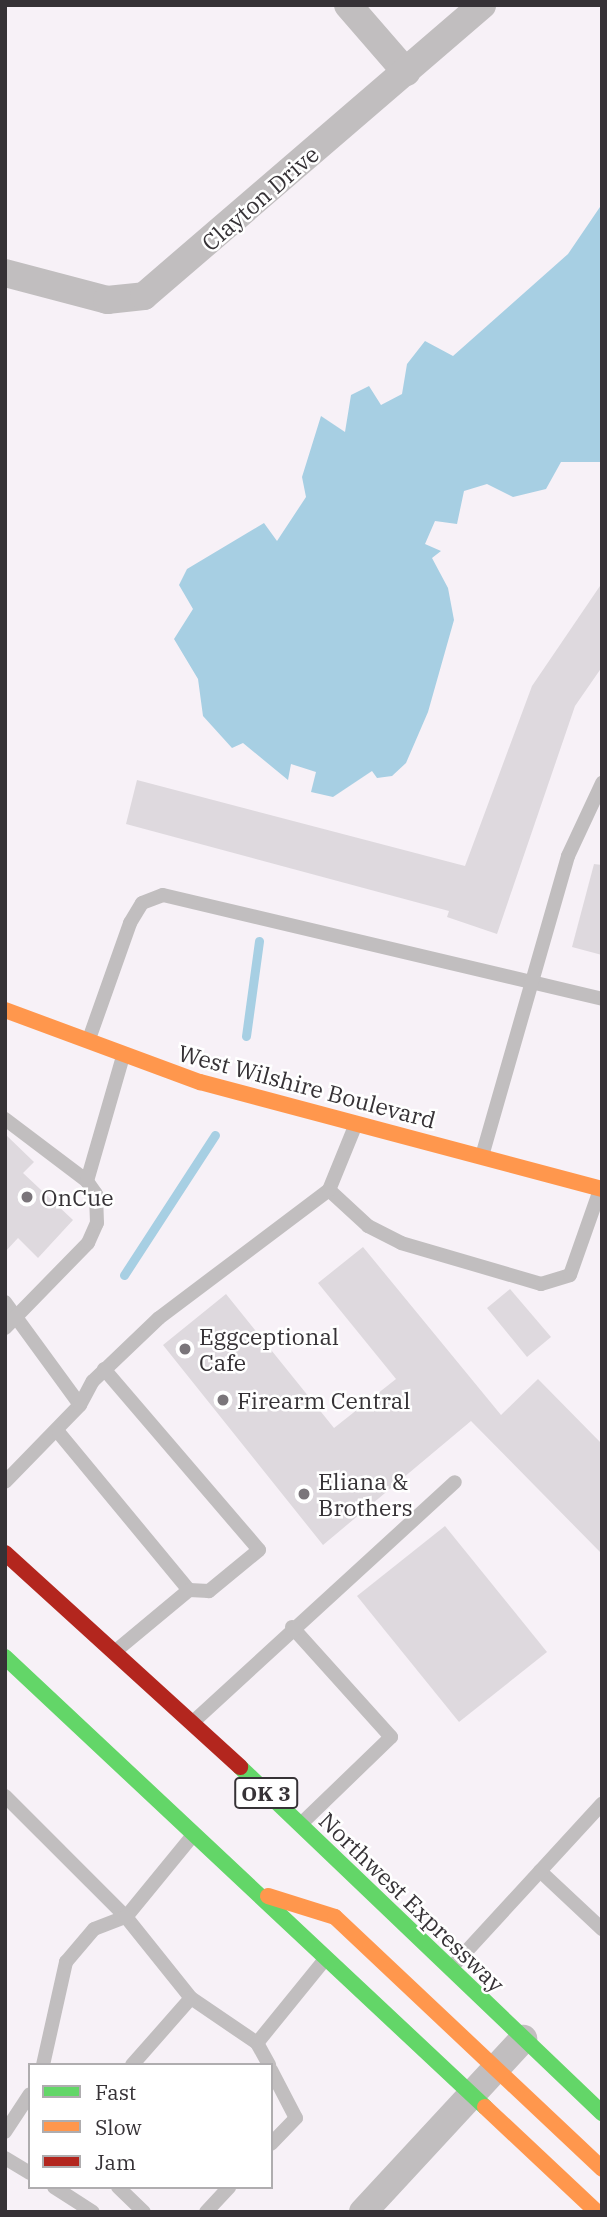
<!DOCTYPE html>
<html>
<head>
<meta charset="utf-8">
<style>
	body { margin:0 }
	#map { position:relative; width:607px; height:2217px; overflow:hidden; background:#f7f1f7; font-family:"IBM Plex Serif",serif }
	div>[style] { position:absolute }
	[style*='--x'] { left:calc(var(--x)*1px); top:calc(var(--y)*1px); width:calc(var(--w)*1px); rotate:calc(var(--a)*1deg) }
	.water>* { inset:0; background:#a7cfe3 }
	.stream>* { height:9px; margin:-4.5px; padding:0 4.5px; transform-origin:4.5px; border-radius:4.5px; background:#a7cfe3 }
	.building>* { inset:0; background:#ded9de }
	.lane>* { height:14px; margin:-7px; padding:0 7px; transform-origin:7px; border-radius:7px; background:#c1bebf }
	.street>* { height:28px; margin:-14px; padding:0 14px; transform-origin:14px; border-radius:14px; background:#c1bebf }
	.fast>* { height:16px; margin:-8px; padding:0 8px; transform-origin:8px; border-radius:8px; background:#63d668 }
	.slow>* { height:16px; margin:-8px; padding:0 8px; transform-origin:8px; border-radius:8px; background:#ff974d }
	.jam>* { height:16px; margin:-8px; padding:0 8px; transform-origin:8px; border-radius:8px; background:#b3261e }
	.dots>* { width:19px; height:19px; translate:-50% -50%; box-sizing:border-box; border:4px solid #fff; border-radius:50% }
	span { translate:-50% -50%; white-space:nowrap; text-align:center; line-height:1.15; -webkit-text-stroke:5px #fff; paint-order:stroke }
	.shield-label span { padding:2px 5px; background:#fff; border:2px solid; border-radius:5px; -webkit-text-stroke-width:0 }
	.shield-label { font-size:21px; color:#363236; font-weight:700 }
	.street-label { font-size:23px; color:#363236 }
	.poi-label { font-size:23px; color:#363236 }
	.left { translate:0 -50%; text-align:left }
	.frame { position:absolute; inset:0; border:7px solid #363236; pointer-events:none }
	.legend { position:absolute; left:28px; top:2063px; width:245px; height:126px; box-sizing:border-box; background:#fff; border:2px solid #afadaf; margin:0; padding:9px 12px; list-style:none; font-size:21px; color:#363236 }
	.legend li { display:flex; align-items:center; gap:14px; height:35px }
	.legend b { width:35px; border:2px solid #afadaf }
</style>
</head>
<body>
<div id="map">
	<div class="water">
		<div style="clip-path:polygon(602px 204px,602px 462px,561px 462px,546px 489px,513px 497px,487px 484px,464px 491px,457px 524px,435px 521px,425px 544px,441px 551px,432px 558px,448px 588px,454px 620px,428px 712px,406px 763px,392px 776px,377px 778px,372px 771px,333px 797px,311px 792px,316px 772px,291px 764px,288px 780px,243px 743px,232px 748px,203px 716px,198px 679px,174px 639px,193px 609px,179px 585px,187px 569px,264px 523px,277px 541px,306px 497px,302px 477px,321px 416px,345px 432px,351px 395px,369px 386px,381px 405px,402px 394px,407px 364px,425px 341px,453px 356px,568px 254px)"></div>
	</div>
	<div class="stream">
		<div style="--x:246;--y:1036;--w:96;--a:-82.2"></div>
		<div style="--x:124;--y:1275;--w:167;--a:-57"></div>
	</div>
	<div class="building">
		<div style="clip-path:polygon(602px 583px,602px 667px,575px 706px,497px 934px,447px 917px,449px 911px,126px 824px,137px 780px,465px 866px,532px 686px)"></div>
		<div style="clip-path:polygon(594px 864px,602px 865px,602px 955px,572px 947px)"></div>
		<div style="clip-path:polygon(5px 1134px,34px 1162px,23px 1173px,73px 1220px,38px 1258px,18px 1238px,5px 1252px)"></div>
		<div style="clip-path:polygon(363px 1247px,501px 1415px,538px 1379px,602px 1444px,602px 1554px,471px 1421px,323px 1545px,163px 1345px,226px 1294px,334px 1428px,396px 1379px,318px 1283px)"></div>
		<div style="clip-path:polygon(510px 1289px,551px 1337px,527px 1357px,487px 1308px)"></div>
		<div style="clip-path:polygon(445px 1526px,547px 1652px,459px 1722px,357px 1596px)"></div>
	</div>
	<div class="lane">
		<div style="--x:89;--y:1039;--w:123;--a:-70.5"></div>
		<div style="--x:130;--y:923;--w:23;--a:-59"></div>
		<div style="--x:142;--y:903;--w:22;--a:-21"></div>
		<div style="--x:163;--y:895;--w:451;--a:13.3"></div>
		<div style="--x:5;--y:1119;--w:103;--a:37.1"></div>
		<div style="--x:482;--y:1156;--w:312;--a:-74"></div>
		<div style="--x:568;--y:856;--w:81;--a:-65"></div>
		<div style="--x:329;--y:1190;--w:53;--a:42.7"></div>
		<div style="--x:368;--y:1226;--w:37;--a:27"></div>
		<div style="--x:401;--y:1243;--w:146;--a:16.3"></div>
		<div style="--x:541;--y:1284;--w:30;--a:-17"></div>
		<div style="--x:570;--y:1275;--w:90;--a:-70.6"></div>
		<div style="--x:5;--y:1302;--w:127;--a:53.9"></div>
		<div style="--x:80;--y:1405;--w:107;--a:134.2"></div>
		<div style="--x:5;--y:1328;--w:119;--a:-45.7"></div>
		<div style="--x:88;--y:1243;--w:22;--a:-66"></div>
		<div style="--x:97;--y:1223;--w:29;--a:-92"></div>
		<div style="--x:96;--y:1194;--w:16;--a:-125"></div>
		<div style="--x:87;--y:1181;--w:130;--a:-73.9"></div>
		<div style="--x:104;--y:1369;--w:238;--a:49.4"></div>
		<div style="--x:259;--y:1550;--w:65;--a:140.6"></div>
		<div style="--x:209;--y:1591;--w:20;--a:-177"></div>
		<div style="--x:80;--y:1405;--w:27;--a:-62"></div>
		<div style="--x:93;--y:1381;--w:91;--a:-43.7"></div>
		<div style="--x:159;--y:1318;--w:213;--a:-37"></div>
		<div style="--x:329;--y:1190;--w:71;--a:-67.8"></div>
		<div style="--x:59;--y:1433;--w:204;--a:50.4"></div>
		<div style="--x:189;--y:1590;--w:92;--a:140.3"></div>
		<div style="--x:292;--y:1627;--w:148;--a:48"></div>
		<div style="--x:391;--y:1737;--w:124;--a:136"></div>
		<div style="--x:193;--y:1722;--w:355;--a:-42.5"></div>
		<div style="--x:5;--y:1796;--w:171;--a:45"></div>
		<div style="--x:126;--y:1917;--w:104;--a:51.3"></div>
		<div style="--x:191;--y:1998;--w:80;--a:34.3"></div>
		<div style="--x:257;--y:2043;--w:25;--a:61"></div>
		<div style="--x:540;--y:1871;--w:85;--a:43.1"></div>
		<div style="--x:451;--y:1968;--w:223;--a:-47.4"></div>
		<div style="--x:257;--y:2043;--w:109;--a:-50.9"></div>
		<div style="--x:43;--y:2065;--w:106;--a:-77.4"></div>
		<div style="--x:66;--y:1962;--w:43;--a:-49.7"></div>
		<div style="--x:94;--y:1929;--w:34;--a:-21"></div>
		<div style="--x:126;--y:1917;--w:106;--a:-50.7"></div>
		<div style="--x:132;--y:2065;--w:89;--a:-48.6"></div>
		<div style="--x:271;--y:2070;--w:54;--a:62.5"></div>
		<div style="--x:296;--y:2118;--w:36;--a:134"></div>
		<div style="--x:5;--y:2132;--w:45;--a:-56.7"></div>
		<div style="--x:5;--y:2158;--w:29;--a:31"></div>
		<div style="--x:54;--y:2187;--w:46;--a:32.7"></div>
		<div style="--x:118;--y:2187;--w:36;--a:44"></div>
		<div style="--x:206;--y:2212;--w:34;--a:-47"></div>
	</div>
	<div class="street">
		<div style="--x:348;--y:5;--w:89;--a:49.1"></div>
		<div style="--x:5;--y:273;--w:106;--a:14.8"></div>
		<div style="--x:107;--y:300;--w:37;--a:-6"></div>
		<div style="--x:144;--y:296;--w:446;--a:-40.7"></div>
		<div style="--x:363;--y:2212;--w:236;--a:-47.2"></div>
	</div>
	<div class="fast">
		<div style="--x:5;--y:1657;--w:658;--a:43.15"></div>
		<div style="--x:240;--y:1767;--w:501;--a:43.71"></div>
	</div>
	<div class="slow">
		<div style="--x:5;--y:1010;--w:208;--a:20.3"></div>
		<div style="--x:200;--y:1082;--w:416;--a:14.9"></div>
		<div style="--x:268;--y:1896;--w:70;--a:17.4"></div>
		<div style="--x:335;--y:1917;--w:367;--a:43.3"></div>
		<div style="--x:485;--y:2107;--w:154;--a:43.2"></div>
	</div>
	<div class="jam">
		<div style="--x:5;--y:1553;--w:318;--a:42.3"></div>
	</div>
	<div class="dots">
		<div style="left:27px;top:1197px;background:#7a757a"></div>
		<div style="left:185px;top:1349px;background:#7a757a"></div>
		<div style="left:223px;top:1400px;background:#7a757a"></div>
		<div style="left:304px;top:1494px;background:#7a757a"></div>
	</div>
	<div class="shield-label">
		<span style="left:266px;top:1793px">OK 3</span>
	</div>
	<div class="street-label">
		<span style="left:260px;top:198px;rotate:-41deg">Clayton Drive</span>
		<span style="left:307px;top:1086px;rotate:15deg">West Wilshire Boulevard</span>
		<span style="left:412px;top:1902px;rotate:44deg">Northwest Expressway</span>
	</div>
	<div class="poi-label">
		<span class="left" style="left:41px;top:1197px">OnCue</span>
		<span class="left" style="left:199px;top:1349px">Eggceptional<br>Cafe</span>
		<span class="left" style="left:237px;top:1400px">Firearm Central</span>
		<span class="left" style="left:318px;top:1494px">Eliana &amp;<br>Brothers</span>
	</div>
	<div class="frame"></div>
	<ul class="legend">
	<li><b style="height:9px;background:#63d668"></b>Fast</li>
	<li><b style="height:9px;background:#ff974d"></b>Slow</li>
	<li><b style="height:9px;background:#b3261e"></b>Jam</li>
	</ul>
</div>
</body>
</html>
